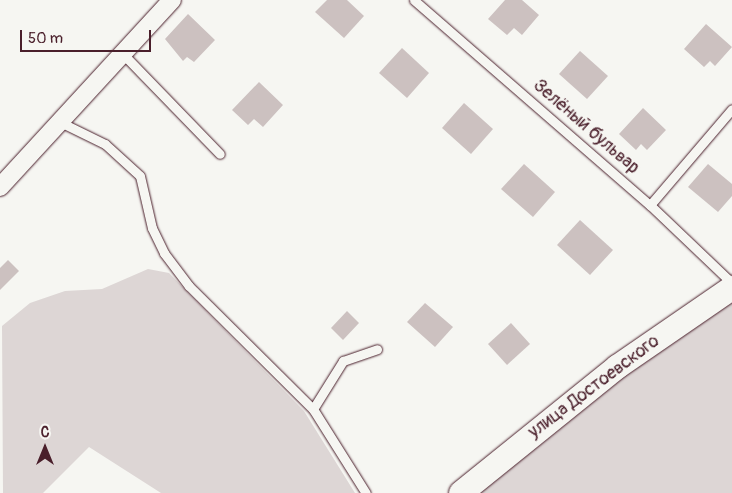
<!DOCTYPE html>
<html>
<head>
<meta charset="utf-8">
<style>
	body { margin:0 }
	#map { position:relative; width:732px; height:493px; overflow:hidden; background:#f6f6f2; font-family:Pangolin,sans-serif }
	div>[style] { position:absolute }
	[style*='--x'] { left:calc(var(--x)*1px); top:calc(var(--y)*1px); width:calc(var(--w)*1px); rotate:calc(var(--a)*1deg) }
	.green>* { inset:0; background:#ddd6d5 }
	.building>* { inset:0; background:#ccc1c0 }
	.roads { filter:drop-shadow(0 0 1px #4a1f2b) drop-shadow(0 0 1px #4a1f2b) }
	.lane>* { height:9px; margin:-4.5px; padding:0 4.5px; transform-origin:4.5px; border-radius:4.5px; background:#f6f6f2 }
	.street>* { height:18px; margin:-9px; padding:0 9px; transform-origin:9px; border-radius:9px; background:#f6f6f2 }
	.secondary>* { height:24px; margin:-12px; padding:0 12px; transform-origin:12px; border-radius:12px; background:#f6f6f2 }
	span { translate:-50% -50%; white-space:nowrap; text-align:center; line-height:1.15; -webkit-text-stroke:4px #f6f6f2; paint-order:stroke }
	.street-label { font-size:18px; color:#4a1f2b }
	.north { position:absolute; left:20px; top:423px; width:50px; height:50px; -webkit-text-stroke:4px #f6f6f2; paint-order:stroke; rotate:0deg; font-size:14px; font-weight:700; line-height:20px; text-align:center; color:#4a1f2b }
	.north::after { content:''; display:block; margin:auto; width:18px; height:22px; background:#4a1f2b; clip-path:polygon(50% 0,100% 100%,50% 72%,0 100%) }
	.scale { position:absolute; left:20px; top:30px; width:131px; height:22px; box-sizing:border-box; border:2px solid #4a1f2b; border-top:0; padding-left:6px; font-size:15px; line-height:18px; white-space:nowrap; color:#4a1f2b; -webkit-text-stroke:4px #f6f6f2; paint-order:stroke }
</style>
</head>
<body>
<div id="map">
	<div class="green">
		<div style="clip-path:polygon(148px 269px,169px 273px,304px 411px,355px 493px,161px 493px,89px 447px,43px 493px,3px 493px,2px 326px,30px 303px,65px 291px,102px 289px)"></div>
		<div style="clip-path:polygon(732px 299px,732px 493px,474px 493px,639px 365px)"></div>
	</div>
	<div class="building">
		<div style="clip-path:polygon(327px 0,347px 0,364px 16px,344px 38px,315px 12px)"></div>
		<div style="clip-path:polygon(505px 0,522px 0,539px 15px,522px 35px,514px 28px,507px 35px,488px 19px)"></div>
		<div style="clip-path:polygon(188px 14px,215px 40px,194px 62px,187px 57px,183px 61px,165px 39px)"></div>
		<div style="clip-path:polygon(706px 24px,732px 47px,715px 66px,710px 61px,704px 67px,684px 49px)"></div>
		<div style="clip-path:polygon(402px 48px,429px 73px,407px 98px,379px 73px)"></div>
		<div style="clip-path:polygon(580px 51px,608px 76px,587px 99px,559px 74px)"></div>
		<div style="clip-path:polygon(259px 82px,283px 105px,263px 127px,254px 119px,248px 125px,232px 110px)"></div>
		<div style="clip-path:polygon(464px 103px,493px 129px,471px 154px,442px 128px)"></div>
		<div style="clip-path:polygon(643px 108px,666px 130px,647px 150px,641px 144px,636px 150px,619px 134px)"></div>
		<div style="clip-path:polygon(524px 164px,555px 192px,533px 217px,501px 189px)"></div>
		<div style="clip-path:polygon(708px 164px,732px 184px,732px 196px,718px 212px,688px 187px)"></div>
		<div style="clip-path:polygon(580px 220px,613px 250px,590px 275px,557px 245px)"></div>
		<div style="clip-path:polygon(8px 260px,19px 271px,0 290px,0 268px)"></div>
		<div style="clip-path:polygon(425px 303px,453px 327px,435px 347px,407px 322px)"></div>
		<div style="clip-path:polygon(347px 311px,359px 323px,343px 340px,331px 328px)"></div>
		<div style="clip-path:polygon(511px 323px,530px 344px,507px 365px,488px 344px)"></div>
	</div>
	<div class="roads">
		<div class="lane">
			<div style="--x:414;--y:0;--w:313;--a:41"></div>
			<div style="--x:650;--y:205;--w:113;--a:43.6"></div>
			<div style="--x:123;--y:54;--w:139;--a:45.9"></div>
			<div style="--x:60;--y:122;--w:50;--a:26.1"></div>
			<div style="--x:105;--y:144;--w:47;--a:42.4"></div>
			<div style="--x:140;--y:176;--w:53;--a:77"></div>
			<div style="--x:152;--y:228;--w:28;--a:64"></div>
			<div style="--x:164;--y:253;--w:41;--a:52.9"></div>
			<div style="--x:189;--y:286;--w:175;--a:44.8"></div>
			<div style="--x:313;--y:409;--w:99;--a:57.8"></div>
			<div style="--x:650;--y:205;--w:126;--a:-49.5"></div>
			<div style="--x:313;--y:409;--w:57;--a:-58"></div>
			<div style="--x:343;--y:361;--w:36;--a:-19"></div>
		</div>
		<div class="street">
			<div style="--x:0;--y:187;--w:254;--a:-47.4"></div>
		</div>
		<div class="secondary">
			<div style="--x:461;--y:493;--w:201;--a:-38.9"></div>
			<div style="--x:617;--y:367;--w:140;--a:-34.5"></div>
		</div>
	</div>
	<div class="street-label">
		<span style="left:586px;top:127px;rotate:41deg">Зелёный бульвар</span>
		<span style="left:594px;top:387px;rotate:-37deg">улица Достоевского</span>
	</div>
	<div class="north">С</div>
	<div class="scale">50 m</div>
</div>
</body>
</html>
